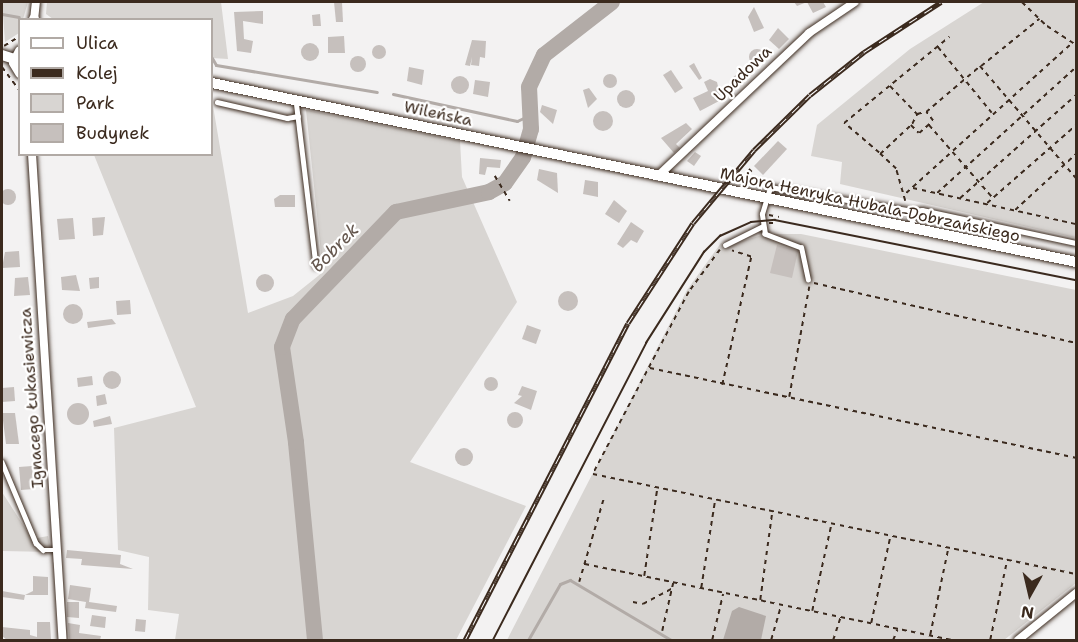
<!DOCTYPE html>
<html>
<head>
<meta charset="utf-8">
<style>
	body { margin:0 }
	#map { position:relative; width:1078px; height:642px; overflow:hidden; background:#f3f2f2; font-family:"Shantell Sans",sans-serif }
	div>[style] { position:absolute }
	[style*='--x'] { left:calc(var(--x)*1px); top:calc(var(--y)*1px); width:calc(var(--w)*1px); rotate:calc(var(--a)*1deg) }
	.green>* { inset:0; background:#d8d5d2 }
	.water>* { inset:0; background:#b2aba7 }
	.stream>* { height:3px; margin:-1.5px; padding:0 1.5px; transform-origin:1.5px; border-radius:1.5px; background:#b2aba7 }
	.river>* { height:16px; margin:-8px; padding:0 8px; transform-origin:8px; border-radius:8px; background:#b2aba7 }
	.building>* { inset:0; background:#c6c0bd }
	.round { border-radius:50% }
	.path>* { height:1.5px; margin-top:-0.75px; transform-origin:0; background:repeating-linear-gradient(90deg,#3b2a1e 0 4.5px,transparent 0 9px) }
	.roads { filter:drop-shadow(0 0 2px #3b2a1e) drop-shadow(0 0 2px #3b2a1e) }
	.service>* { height:4.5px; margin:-2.25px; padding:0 2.25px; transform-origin:2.25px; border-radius:2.25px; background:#fff }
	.minor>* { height:8px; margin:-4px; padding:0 4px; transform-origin:4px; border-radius:4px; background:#fff }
	.tertiary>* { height:10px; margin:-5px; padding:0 5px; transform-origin:5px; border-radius:5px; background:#fff }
	.tram>* { height:1.5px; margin:-0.75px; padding:0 0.75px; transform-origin:0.75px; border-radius:0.75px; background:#3b2a1e }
	.rail>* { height:5px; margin-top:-2.5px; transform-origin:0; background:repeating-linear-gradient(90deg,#fff 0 9px,#3b2a1e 0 18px); box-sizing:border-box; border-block:2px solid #3b2a1e }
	span { translate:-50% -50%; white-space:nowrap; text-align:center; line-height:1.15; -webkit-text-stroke:4.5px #fff; paint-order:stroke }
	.street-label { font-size:16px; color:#3b2a1e }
	.water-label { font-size:18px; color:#65574e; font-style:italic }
	.frame { position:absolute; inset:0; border:3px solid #3b2a1e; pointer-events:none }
	.legend { position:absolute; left:18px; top:18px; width:195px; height:138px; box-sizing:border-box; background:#fff; border:2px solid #b1aaa5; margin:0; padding:8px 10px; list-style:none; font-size:18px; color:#3b2a1e }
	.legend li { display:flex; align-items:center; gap:12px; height:30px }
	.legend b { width:30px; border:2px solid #b1aaa5 }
	.north { position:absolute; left:1000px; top:564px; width:60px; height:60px; -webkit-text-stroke:4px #fff; paint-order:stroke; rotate:188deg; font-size:16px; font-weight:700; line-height:24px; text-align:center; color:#3b2a1e }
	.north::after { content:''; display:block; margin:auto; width:21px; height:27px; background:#3b2a1e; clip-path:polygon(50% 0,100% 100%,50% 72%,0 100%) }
</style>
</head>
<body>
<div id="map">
	<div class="green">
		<div style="clip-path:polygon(2px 2px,28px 2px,19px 33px,5px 42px)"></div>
		<div style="clip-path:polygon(47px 2px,221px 2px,228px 59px,212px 58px,212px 20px,53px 19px,46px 14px)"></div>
		<div style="clip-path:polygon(984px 2px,1076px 2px,1076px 238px,840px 184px,842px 162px,811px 156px,817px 125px,910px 49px)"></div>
		<div style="clip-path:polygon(212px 100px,248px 313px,293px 296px,323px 272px,306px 110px,460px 141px,462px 177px,517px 302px,410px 462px,526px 506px,456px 640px,175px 640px,179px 614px,148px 610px,149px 557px,118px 550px,114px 428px,196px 407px,94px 155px,212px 154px)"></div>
		<div style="clip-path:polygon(765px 234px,801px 234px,1076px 290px,1076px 583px,1004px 640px,507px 640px,687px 290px,721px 243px,727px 246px)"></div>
		<div style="clip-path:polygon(2px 492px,32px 539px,48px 536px,51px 552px,2px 551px)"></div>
	</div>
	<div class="water">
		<div style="clip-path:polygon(739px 607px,766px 616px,761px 640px,723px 640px,732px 611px)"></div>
	</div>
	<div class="stream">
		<div style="--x:2;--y:14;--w:17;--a:10"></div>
		<div style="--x:212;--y:58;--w:8;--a:60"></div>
		<div style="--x:216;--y:65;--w:163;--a:9.5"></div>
		<div style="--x:393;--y:94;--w:127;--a:12.3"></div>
		<div style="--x:517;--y:121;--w:14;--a:-25"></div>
		<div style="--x:528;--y:640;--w:64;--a:-60.3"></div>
		<div style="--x:560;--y:584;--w:11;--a:-22"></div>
		<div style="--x:570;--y:580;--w:117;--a:30.7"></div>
	</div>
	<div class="river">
		<div style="--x:315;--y:640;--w:199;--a:-95.5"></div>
		<div style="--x:296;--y:442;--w:96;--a:-98.4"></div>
		<div style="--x:282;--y:347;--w:30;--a:-69"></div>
		<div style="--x:293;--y:319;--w:149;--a:-46.1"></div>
		<div style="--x:396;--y:212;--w:95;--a:-12.1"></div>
		<div style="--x:489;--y:192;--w:18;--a:-29"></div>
		<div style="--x:505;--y:183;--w:32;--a:-55"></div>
		<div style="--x:523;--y:157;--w:29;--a:-74"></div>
		<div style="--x:531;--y:129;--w:42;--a:-92.7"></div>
		<div style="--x:529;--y:87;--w:35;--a:-65"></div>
		<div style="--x:544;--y:55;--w:86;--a:-37.9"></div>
	</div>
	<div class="building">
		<div style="clip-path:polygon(334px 2px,342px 2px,343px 22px,336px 22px)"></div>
		<div style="clip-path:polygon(794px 2px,823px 2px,826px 7px,813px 13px,807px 2px,797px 6px)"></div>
		<div style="clip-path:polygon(754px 7px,764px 28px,754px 32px,748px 17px)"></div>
		<div style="clip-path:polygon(263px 11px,263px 24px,243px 21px,244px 39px,253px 41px,251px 53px,237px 51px,234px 12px)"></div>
		<div style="clip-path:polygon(320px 14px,321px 26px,313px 26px,312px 15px)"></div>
		<div style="clip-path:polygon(778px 28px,789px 39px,779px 49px,769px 40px)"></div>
		<div style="clip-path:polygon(344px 36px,345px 53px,328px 53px,328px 37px)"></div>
		<div style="clip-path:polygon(472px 40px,486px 41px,485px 58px,480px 57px,479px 66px,471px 65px,472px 57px,470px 66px,465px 65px)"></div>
		<div class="round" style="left:301px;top:43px;width:18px;height:18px"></div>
		<div class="round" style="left:372px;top:45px;width:14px;height:14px"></div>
		<div class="round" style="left:749px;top:49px;width:16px;height:16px"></div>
		<div class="round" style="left:350px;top:56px;width:16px;height:16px"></div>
		<div style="clip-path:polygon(694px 63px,702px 78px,699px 80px,689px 66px)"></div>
		<div style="clip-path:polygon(747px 66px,749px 73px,736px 83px,732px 78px)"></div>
		<div style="clip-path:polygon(409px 67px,424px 70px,422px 85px,407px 81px)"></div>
		<div style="clip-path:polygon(671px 70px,683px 88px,675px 93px,663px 75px)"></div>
		<div class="round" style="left:603px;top:74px;width:14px;height:14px"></div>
		<div class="round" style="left:451px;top:76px;width:18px;height:18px"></div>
		<div style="clip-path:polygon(710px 79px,717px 82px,721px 100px,700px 111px,693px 98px,708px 91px,704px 82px)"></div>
		<div style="clip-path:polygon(475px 80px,490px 82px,488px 97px,473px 94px)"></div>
		<div style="clip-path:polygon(589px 88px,597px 99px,588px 108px,583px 90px)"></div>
		<div class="round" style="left:617px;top:90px;width:18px;height:18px"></div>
		<div style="clip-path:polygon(542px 105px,557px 110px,553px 124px,540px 112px)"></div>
		<div class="round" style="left:593px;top:111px;width:20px;height:20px"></div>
		<div style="clip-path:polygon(686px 123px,692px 129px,676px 144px,680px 148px,674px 153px,661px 138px)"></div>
		<div style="clip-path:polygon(778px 141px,787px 149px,763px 175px,754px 166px)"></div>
		<div style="clip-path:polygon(695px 152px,701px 156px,694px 166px,687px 161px)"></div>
		<div style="clip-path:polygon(480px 158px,501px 160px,500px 168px,487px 167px,485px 175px,479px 174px)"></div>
		<div style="clip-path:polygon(539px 169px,557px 173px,558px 193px,537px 180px)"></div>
		<div style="clip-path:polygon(585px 180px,598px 182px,598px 197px,583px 194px)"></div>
		<div class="round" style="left:0;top:189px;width:16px;height:16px"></div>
		<div style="clip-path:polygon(280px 195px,295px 195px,295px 207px,275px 207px,274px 199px)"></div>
		<div style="clip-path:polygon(614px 200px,627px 211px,619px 223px,605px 214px)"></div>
		<div style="clip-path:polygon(105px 217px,103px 235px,93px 236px,92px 218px)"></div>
		<div style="clip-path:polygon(73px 218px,75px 239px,59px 240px,57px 219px)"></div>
		<div style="clip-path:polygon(631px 222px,644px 231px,637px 243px,631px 240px,623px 248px,617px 244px)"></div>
		<div style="clip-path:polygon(777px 245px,798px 251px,792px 278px,770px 273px)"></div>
		<div style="clip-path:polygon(19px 251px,20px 267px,2px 268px,5px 252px)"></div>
		<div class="round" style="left:256px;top:274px;width:18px;height:18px"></div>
		<div style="clip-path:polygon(76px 275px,80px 291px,62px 290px,61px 277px)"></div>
		<div style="clip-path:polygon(28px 277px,30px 295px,14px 296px,15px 278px)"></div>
		<div style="clip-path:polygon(99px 277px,99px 288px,90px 289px,89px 278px)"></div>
		<div class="round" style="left:558px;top:291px;width:20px;height:20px"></div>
		<div style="clip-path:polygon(130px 300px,131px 314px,117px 315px,116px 301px)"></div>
		<div class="round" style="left:63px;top:304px;width:20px;height:20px"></div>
		<div style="clip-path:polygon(112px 319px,116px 324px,88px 328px,87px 322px)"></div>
		<div style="clip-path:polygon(527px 325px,541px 330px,536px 344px,522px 339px)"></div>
		<div class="round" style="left:103px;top:371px;width:18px;height:18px"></div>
		<div style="clip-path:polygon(92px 376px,93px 385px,78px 387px,77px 378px)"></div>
		<div class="round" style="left:484px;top:377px;width:14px;height:14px"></div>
		<div style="clip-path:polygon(522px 386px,537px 391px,531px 410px,514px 403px,522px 396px,518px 395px)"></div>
		<div style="clip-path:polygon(14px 387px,15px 401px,2px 402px,2px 388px)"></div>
		<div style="clip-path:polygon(105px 394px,107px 404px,97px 406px,96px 396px)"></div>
		<div class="round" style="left:67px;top:403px;width:22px;height:22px"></div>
		<div class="round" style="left:507px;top:412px;width:16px;height:16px"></div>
		<div style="clip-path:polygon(2px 413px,15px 413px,19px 444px,6px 444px)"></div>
		<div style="clip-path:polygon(110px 416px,112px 424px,94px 427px,93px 421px)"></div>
		<div class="round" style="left:455px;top:448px;width:18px;height:18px"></div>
		<div style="clip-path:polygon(32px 466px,34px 489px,21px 490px,19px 467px)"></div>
		<div style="clip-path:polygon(67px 550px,121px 555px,120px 564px,133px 569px,81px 565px,82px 559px,66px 558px)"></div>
		<div style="clip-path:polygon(33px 576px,48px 577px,48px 595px,25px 595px,33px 591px)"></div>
		<div style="clip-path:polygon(70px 585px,91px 588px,89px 602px,117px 606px,116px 612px,85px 608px,86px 602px,68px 599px)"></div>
		<div style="clip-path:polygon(2px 591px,25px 595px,24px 600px,2px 597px)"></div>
		<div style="clip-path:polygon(67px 602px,79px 602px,79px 618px,67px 617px)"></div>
		<div style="clip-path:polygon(92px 615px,106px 617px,105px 628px,90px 626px)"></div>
		<div style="clip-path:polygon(136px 619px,146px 620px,145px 632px,135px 631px)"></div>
		<div style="clip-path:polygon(37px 622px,50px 622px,51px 640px,7px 640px,2px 636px,2px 627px,30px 630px,30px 635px,37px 637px)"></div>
		<div style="clip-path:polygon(68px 623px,80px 625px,79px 633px,101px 636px,100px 640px,69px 640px)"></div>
	</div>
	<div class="path">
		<div style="--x:1022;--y:2;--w:35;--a:44"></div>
		<div style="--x:1047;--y:26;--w:35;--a:33"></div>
		<div style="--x:4;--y:46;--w:19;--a:-32"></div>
		<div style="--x:938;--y:47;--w:85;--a:50.7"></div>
		<div style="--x:981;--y:66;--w:75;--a:-39"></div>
		<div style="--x:2;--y:67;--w:30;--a:53"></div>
		<div style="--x:890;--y:86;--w:42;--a:46"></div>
		<div style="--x:912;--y:124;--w:11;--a:-63"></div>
		<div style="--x:917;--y:114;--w:8;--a:-14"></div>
		<div style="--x:929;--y:125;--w:97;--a:48.8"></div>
		<div style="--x:879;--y:153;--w:46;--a:-139.4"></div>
		<div style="--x:844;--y:123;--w:136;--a:-39.3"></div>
		<div style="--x:749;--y:169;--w:4;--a:45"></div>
		<div style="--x:495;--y:176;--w:29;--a:59"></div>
		<div style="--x:913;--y:188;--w:167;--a:12.5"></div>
		<div style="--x:906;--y:193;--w:224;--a:-42.1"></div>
		<div style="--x:937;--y:193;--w:188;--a:-42.2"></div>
		<div style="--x:960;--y:198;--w:155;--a:-41.6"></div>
		<div style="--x:905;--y:201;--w:33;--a:-106"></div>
		<div style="--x:896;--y:169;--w:22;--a:-137"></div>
		<div style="--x:880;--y:154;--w:42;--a:-43.1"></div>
		<div style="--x:911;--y:125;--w:11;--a:45"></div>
		<div style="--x:919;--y:133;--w:18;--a:-41"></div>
		<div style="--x:933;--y:121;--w:11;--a:-128"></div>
		<div style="--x:926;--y:112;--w:71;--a:-40.4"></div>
		<div style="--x:980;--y:66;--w:148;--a:49.4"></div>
		<div style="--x:987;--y:203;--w:118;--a:-41.2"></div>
		<div style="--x:1015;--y:210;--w:83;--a:-42.6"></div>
		<div style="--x:769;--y:215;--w:10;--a:11"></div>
		<div style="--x:769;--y:223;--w:9;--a:0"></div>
		<div style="--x:720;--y:250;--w:52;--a:126.4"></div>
		<div style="--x:689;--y:292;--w:206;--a:117.8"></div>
		<div style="--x:593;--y:474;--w:493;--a:11.7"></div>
		<div style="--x:814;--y:283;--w:269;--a:12.9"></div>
		<div style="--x:650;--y:368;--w:435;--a:11.9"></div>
		<div style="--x:722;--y:385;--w:131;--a:-77.2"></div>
		<div style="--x:751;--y:257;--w:20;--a:-162"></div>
		<div style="--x:789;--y:397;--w:112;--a:-79.7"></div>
		<div style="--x:585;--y:564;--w:376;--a:11.7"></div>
		<div style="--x:644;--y:576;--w:88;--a:-81.5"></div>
		<div style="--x:579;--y:582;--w:89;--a:-73.6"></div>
		<div style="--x:701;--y:588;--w:89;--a:-81"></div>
		<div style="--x:760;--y:600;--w:89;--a:-82.2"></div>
		<div style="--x:633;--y:602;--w:10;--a:11"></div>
		<div style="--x:643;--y:604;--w:32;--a:-28"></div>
		<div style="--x:812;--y:611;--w:88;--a:-77.5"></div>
		<div style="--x:871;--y:623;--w:88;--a:-77.5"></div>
		<div style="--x:662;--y:631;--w:49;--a:-77.1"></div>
		<div style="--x:930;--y:635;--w:88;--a:-78.2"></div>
		<div style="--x:712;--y:640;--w:47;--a:-76.6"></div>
		<div style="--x:771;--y:640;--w:35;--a:-74"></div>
		<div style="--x:833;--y:640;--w:23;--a:-72"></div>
		<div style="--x:893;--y:640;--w:11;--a:-68"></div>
		<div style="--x:990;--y:640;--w:82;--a:-78"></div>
	</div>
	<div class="roads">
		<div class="service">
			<div style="--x:296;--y:100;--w:167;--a:83.1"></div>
			<div style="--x:217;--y:102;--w:72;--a:12.9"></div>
			<div style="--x:287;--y:118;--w:11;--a:-10"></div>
			<div style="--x:911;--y:226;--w:15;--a:-79"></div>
			<div style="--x:914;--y:211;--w:8;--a:-7"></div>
			<div style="--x:922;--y:210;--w:157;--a:12.1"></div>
			<div style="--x:725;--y:245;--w:42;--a:-26.6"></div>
			<div style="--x:808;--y:280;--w:33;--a:-102"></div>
			<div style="--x:801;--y:248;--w:39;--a:-159"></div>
			<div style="--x:765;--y:234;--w:20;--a:-99"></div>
			<div style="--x:762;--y:214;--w:28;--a:-73"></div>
			<div style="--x:770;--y:187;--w:146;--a:9.5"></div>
			<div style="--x:2;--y:462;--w:88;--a:67.2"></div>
			<div style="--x:36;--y:543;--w:10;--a:45"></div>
			<div style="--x:43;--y:550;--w:13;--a:0"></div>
		</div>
		<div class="minor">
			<div style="--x:34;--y:20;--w:18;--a:-84"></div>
			<div style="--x:32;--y:154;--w:487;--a:86.4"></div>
			<div style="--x:658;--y:176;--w:208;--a:-43.4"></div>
			<div style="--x:809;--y:33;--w:55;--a:-34"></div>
			<div style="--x:1018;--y:640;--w:75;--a:-39"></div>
		</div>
		<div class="tertiary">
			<div style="--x:34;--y:19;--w:1;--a:90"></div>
			<div style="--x:20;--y:51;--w:13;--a:117"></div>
			<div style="--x:14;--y:63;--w:12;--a:59"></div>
			<div style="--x:2;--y:55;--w:13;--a:18"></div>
			<div style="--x:212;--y:83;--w:882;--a:11.7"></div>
		</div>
	</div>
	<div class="tram">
		<div style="--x:493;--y:640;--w:334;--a:-62.7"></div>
		<div style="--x:646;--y:343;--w:108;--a:-57.5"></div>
		<div style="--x:704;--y:252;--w:23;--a:-45"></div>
		<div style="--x:720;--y:236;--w:34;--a:-24"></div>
		<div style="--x:751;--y:222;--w:24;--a:-5"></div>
		<div style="--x:775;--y:220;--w:307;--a:11.3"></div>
	</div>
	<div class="rail">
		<div style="--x:465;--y:640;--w:356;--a:-62.8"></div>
		<div style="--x:628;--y:323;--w:119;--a:-57"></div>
		<div style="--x:693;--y:223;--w:95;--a:-50.1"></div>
		<div style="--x:754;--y:150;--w:78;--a:-44.5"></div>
		<div style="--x:810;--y:95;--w:69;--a:-38.5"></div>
		<div style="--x:864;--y:52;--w:92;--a:-33"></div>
	</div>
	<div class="street-label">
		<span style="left:743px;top:74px;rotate:-44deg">Upadowa</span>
		<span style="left:438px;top:114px;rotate:12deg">Wileńska</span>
		<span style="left:870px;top:205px;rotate:12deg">Majora Henryka Hubala-Dobrzańskiego</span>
		<span style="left:32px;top:398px;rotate:-94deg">Ignacego Łukasiewicza</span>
	</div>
	<div class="water-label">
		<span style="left:335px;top:248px;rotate:-46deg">Bobrek</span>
	</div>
	<div class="frame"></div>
	<ul class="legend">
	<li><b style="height:8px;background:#fff"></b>Ulica</li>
	<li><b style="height:8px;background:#3b2a1e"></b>Kolej</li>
	<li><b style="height:16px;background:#d8d5d2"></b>Park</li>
	<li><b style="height:16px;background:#c6c0bd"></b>Budynek</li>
	</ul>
	<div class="north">N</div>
</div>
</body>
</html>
